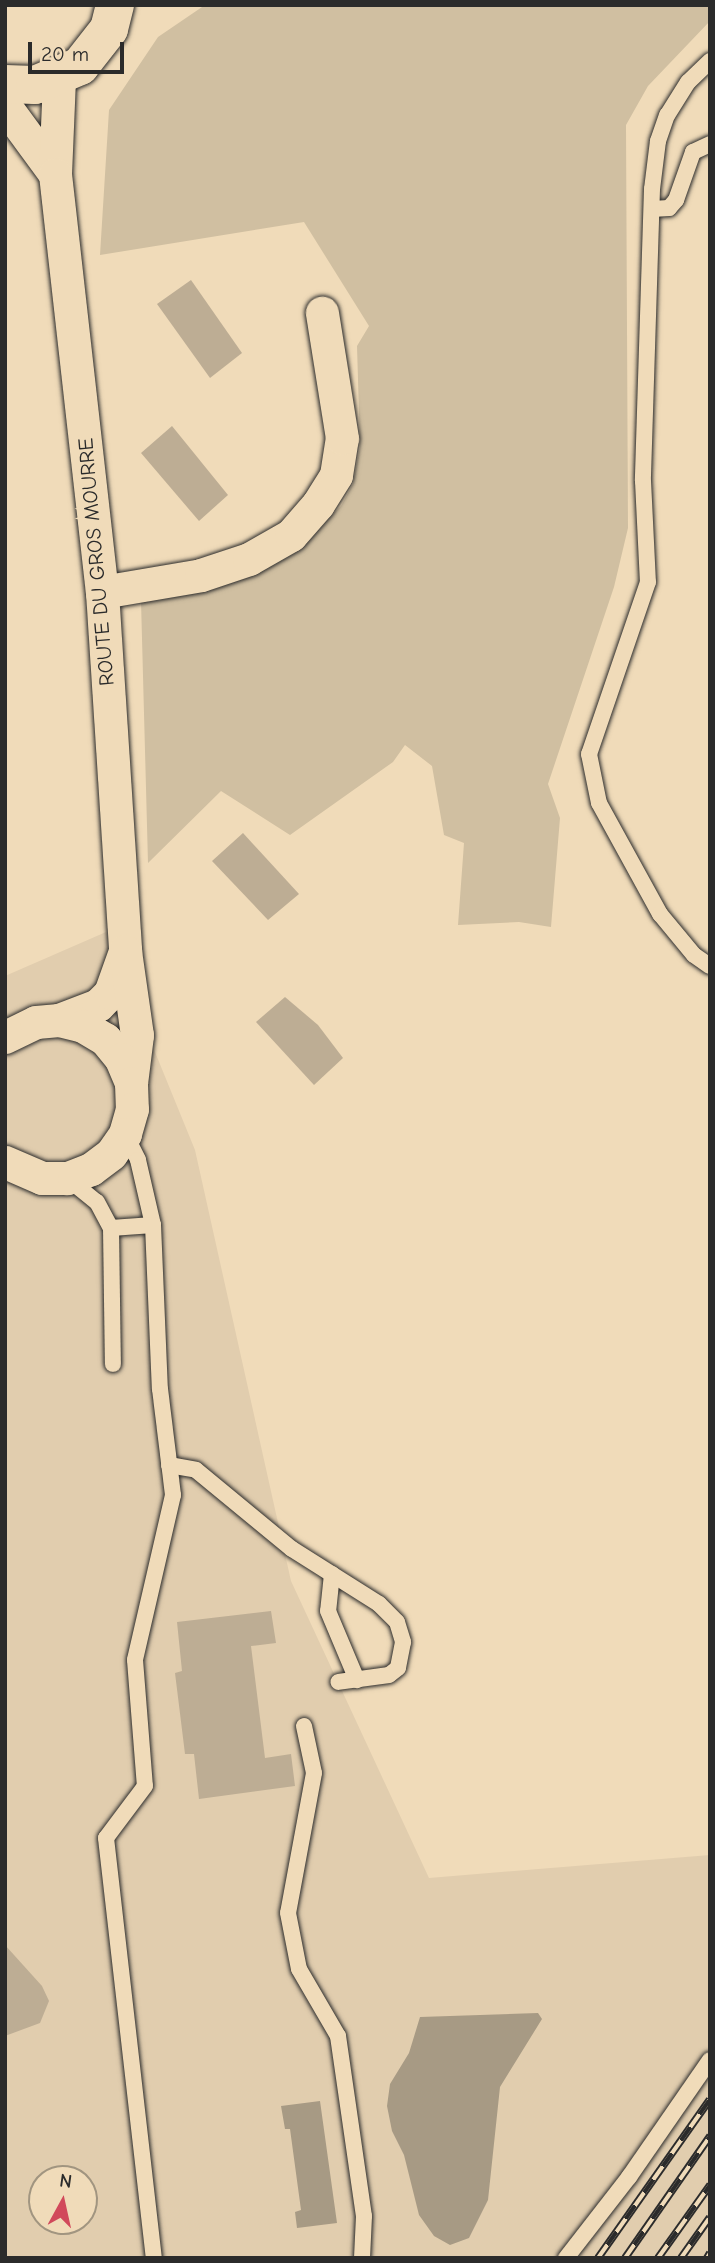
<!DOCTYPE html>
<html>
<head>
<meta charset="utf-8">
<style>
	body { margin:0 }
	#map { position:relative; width:715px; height:2263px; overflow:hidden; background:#f0dbb9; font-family:"Comic Neue",sans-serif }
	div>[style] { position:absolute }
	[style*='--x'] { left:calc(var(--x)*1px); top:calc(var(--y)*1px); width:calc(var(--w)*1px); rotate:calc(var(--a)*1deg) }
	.built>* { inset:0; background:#e1cdae }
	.green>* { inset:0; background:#d0bfa1 }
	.water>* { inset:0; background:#a79a84 }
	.building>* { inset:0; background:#bdad94 }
	.roads { filter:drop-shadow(0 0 2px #2b2b2b) drop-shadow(0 0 2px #2b2b2b) }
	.service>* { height:16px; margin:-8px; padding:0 8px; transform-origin:8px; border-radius:8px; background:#f0dbb9 }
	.minor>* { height:33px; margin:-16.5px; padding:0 16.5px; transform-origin:16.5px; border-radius:16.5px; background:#f0dbb9 }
	.tertiary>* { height:38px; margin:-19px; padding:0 19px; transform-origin:19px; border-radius:19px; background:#f0dbb9 }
	.rail>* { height:8px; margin-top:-4px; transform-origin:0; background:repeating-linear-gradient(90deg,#f0dbb9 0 16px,#2b2b2b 0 32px); box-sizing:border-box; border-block:2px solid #2b2b2b }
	span { translate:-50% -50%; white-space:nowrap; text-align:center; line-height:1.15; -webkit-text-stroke:7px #f0dbb9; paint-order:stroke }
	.street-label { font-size:21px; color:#2b2b2b }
	.frame { position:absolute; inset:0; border:7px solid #2b2b2b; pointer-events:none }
	.north { position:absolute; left:28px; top:2165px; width:70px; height:70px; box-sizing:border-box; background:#f0dbb9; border:2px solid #a19580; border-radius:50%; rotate:8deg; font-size:19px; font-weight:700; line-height:28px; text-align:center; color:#2b2b2b }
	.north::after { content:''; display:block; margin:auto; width:24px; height:32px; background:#d1495b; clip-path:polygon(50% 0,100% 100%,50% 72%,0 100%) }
	.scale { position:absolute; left:28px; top:42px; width:96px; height:32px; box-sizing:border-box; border:4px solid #2b2b2b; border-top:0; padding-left:9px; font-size:21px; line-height:24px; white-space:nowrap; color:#2b2b2b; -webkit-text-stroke:5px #f0dbb9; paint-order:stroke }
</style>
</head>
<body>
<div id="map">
	<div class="built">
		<div style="clip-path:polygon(evenodd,106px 932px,195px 1150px,291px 1581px,429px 1878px,710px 1855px,710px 2258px,5px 2258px,5px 976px,106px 932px,42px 2179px,84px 2179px,84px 2221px,42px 2221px,42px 2179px)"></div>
	</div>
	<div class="green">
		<div style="clip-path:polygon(205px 5px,710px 5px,710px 21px,648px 86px,626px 125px,628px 528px,614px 587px,548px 784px,560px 818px,551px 927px,519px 922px,458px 925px,464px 843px,444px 835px,432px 766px,405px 745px,393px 762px,290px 835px,221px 791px,148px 863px,141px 601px,304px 543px,341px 506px,353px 484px,360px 447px,357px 346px,369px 326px,304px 222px,100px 255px,109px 110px,158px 37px)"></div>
	</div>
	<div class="water">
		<div style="clip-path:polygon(538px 2013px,542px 2019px,500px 2087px,488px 2200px,469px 2238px,450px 2245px,434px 2236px,419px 2215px,404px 2155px,392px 2131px,387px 2106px,390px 2084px,409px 2053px,420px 2017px)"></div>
		<div style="clip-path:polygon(320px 2101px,337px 2223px,297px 2228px,295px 2212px,301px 2210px,290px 2129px,285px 2129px,281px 2106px)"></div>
	</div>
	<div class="building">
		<div style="clip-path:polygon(191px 280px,242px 353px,210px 378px,157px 304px)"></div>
		<div style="clip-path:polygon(172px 426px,228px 495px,199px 521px,141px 453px)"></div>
		<div style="clip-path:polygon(243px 833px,299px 894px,268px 920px,212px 861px)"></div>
		<div style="clip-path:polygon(285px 997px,318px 1025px,343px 1058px,314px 1085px,256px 1022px)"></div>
		<div style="clip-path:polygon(271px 1611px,276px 1643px,251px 1646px,265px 1758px,291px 1754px,295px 1786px,199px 1799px,194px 1754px,185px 1754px,175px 1673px,182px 1671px,177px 1622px)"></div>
		<div style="clip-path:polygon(5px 1945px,42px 1986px,49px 2001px,40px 2023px,5px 2036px)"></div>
	</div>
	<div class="roads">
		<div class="service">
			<div style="--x:710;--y:61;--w:30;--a:136"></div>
			<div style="--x:688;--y:82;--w:39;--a:122"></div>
			<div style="--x:667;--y:115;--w:28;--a:109"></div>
			<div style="--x:658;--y:141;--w:48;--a:97.1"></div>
			<div style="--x:652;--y:189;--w:292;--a:91.8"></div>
			<div style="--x:643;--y:481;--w:101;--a:87.2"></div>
			<div style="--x:648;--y:582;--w:182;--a:108.9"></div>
			<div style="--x:589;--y:754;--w:50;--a:78.5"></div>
			<div style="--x:599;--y:803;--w:127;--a:61.2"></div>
			<div style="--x:660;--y:914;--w:53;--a:50.3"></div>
			<div style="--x:694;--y:955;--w:19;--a:35"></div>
			<div style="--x:652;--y:209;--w:17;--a:-3"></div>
			<div style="--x:669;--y:208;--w:11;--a:-49"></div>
			<div style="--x:676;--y:200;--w:51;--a:-70.5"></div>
			<div style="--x:693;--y:152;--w:19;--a:-25"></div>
			<div style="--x:125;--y:1134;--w:29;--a:63"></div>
			<div style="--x:138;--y:1160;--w:67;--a:77"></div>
			<div style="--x:153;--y:1225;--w:164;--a:87.6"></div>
			<div style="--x:160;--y:1389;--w:107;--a:83"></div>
			<div style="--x:173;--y:1495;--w:169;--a:103"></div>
			<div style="--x:135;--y:1660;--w:126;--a:85.5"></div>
			<div style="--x:145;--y:1786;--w:65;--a:126.9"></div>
			<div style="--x:106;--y:1838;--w:423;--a:83.5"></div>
			<div style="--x:67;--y:1178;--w:38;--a:39"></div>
			<div style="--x:97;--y:1202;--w:30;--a:62"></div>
			<div style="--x:111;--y:1228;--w:42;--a:-4.1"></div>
			<div style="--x:111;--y:1228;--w:136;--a:89.2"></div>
			<div style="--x:169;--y:1465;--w:27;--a:10"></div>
			<div style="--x:196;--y:1470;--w:124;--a:39.5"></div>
			<div style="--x:292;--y:1549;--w:103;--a:32.3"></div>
			<div style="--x:379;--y:1604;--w:25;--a:45"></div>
			<div style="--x:397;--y:1622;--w:21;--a:73"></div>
			<div style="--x:403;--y:1642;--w:26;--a:101"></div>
			<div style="--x:398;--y:1668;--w:11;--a:142"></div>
			<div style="--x:389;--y:1675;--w:51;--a:172.2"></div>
			<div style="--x:332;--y:1574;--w:37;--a:96"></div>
			<div style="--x:328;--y:1611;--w:75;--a:67.2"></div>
			<div style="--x:304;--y:1726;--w:48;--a:78"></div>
			<div style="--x:314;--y:1773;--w:142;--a:100.5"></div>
			<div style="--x:288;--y:1913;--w:57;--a:78.9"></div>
			<div style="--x:299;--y:1969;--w:78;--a:59.8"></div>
			<div style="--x:338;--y:2036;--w:182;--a:81.8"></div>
			<div style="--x:364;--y:2216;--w:42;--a:92.7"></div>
			<div style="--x:566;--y:2258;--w:103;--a:-52.1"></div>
			<div style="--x:629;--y:2177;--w:142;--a:-55.3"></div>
		</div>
		<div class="minor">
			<div style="--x:5;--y:106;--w:84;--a:53.7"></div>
			<div style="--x:55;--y:174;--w:95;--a:-87.6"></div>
			<div style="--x:55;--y:174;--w:421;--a:83.6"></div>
			<div style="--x:102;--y:592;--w:360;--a:86.3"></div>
			<div style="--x:102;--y:592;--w:100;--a:-9.7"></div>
			<div style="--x:201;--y:575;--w:51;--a:-18.4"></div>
			<div style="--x:249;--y:559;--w:48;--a:-29.7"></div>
			<div style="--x:291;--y:535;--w:41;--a:-48.9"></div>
			<div style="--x:318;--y:504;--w:34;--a:-58"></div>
			<div style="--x:336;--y:475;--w:37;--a:-81"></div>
			<div style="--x:342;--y:438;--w:127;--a:-99.1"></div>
			<div style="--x:59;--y:1020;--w:42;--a:-21"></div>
			<div style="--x:98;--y:1005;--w:17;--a:-45"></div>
			<div style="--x:110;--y:993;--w:45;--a:-70.3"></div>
			<div style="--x:125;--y:951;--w:85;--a:81.9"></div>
			<div style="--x:137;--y:1035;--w:48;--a:97.1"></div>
			<div style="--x:5;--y:1037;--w:34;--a:-26"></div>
			<div style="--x:36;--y:1022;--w:23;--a:-5"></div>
			<div style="--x:59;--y:1020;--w:25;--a:14"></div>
			<div style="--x:83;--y:1026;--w:26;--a:31"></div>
			<div style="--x:105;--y:1039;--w:26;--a:51"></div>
			<div style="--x:121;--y:1059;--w:26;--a:67"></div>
			<div style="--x:131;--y:1083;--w:26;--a:88"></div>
			<div style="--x:132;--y:1109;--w:26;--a:106"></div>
			<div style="--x:125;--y:1134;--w:24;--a:125"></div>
			<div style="--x:111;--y:1154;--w:25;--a:143"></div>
			<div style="--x:91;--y:1169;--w:26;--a:159"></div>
			<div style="--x:67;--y:1178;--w:25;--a:180"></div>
			<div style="--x:42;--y:1178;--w:40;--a:-156.6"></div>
		</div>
		<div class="tertiary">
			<div style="--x:5;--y:84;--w:30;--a:2"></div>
			<div style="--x:35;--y:85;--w:49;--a:-22.9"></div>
			<div style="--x:80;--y:66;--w:47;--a:-51.9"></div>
			<div style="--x:109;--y:29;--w:25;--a:-76"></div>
		</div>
	</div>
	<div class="rail">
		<div style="--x:598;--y:2258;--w:194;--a:-54.8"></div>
		<div style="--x:625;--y:2258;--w:149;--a:-55.1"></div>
		<div style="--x:658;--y:2258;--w:90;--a:-54.5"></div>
		<div style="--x:681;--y:2258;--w:50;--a:-54.7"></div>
		<div style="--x:707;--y:2258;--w:6;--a:-59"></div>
	</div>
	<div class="street-label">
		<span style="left:96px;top:562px;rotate:-95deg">ROUTE DU GROS MOURRE</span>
	</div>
	<div class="frame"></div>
	<div class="north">N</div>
	<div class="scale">20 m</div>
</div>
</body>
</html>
